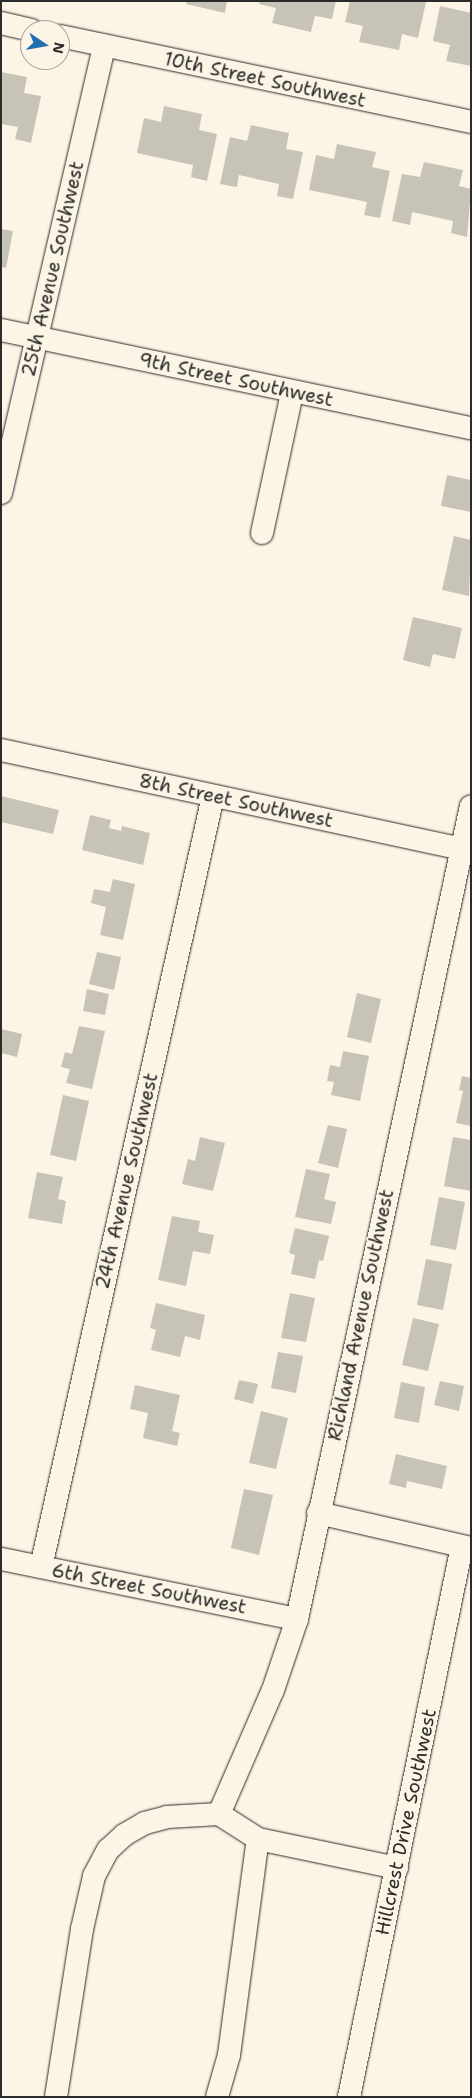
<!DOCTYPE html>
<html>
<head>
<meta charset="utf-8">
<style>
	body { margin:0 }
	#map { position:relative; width:472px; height:2098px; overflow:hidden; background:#fcf5e5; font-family:"Shantell Sans",sans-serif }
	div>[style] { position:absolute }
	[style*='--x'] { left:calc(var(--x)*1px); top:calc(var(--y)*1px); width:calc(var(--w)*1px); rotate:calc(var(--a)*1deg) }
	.building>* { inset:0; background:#c8c3b7 }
	.roads { filter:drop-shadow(0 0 1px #2b2b2b) drop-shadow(0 0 1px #2b2b2b) }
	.minor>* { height:22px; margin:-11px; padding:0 11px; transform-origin:11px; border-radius:11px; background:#fcf5e5 }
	span { translate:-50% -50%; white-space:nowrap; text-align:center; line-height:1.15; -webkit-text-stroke:4px #fcf5e5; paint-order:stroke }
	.street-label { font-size:19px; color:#2b2b2b }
	.frame { position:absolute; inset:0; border:2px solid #2b2b2b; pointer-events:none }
	.north { position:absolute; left:20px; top:20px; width:50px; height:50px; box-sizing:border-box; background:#fcf5e5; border:1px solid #a8a49b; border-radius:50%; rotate:102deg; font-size:14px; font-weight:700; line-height:20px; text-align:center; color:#2b2b2b }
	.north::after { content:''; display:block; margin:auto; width:18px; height:22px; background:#1f6fb2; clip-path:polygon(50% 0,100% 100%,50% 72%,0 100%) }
</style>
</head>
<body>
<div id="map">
	<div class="building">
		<div style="clip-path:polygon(187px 1px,227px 1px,225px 13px,186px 4px)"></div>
		<div style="clip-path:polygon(260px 1px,336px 1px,332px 19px,315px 16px,311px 32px,272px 23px,276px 8px,259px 4px)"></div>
		<div style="clip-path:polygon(350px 1px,426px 2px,418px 38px,402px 34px,399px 50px,359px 42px,363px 26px,345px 22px)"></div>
		<div style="clip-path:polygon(440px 6px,471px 13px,471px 66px,446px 61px,450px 45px,433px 41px)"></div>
		<div style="clip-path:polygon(1px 72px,27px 77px,24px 93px,41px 96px,31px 143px,15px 139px,18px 127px,1px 124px)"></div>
		<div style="clip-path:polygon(164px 106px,202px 114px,199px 130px,217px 134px,207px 181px,191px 177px,193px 165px,137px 153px,144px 118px,161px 122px)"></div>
		<div style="clip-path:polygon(251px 125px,289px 133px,286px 149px,303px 152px,293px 199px,277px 196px,279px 184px,239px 175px,237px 187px,220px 184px,230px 137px,247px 141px)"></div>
		<div style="clip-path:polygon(337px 144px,376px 152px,372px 167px,390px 171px,380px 218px,364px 215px,367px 202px,309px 190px,316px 155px,334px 159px)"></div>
		<div style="clip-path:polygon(424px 162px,463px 170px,459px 186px,471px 189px,467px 237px,451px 233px,453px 221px,412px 212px,410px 225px,392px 221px,402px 174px,420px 177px)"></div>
		<div style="clip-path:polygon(1px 229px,13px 231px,6px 268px,1px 267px)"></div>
		<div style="clip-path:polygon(447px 475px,471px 480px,471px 512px,441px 506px)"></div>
		<div style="clip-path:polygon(454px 536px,471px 540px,469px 596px,442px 590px)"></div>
		<div style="clip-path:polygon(413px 617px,462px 628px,455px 659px,433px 654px,430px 667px,403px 660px)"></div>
		<div style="clip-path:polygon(1px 796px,59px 810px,53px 834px,1px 822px)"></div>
		<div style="clip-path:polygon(90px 815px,111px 820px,109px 828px,121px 831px,122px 826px,150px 833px,143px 865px,82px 850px)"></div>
		<div style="clip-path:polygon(113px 879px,135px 884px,123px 940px,100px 935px,106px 907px,91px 903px,94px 889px,110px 892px)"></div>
		<div style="clip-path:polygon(97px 952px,121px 957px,114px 990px,89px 984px)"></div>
		<div style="clip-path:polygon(87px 989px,109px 994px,105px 1015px,83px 1011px)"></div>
		<div style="clip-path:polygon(357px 993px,381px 999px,371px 1043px,347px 1037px)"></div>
		<div style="clip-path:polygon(79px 1026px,105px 1031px,92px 1089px,66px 1083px,70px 1069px,61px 1067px,65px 1052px,72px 1054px)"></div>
		<div style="clip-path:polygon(1px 1029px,22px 1034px,17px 1057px,1px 1053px)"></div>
		<div style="clip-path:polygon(343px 1051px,369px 1056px,360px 1101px,331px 1095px,334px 1082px,327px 1081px,330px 1065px,340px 1067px)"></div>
		<div style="clip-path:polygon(462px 1076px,471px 1078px,471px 1126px,456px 1123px,463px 1091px,459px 1090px)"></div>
		<div style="clip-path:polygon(63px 1095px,89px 1101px,76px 1161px,50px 1155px)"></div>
		<div style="clip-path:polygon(328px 1125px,347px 1129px,338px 1168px,318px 1163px)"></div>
		<div style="clip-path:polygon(200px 1137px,225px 1143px,213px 1191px,182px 1184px,188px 1159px,195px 1161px)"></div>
		<div style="clip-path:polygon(453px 1137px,471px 1140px,471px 1191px,444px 1186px)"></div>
		<div style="clip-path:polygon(306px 1169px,330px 1174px,324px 1199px,336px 1202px,331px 1224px,295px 1217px)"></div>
		<div style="clip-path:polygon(37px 1172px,63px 1177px,58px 1199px,66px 1201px,62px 1224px,28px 1218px)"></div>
		<div style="clip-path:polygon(439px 1197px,465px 1202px,456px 1250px,430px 1245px)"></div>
		<div style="clip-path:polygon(172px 1216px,200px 1221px,198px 1232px,214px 1235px,210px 1254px,193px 1251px,186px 1286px,158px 1280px)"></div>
		<div style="clip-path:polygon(295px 1228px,329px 1236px,323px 1261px,319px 1260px,315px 1279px,291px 1274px,295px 1255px,289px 1253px)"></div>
		<div style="clip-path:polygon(426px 1259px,452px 1264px,443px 1310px,417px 1305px)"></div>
		<div style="clip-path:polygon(290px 1293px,315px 1298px,306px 1342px,281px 1338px)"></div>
		<div style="clip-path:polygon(156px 1303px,205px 1315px,200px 1340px,185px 1336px,180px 1357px,151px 1350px,156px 1330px,150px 1328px)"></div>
		<div style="clip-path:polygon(413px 1318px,439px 1324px,428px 1371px,402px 1365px)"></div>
		<div style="clip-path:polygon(278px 1352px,303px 1356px,296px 1393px,271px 1388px)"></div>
		<div style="clip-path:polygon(239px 1380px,258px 1384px,253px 1404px,234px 1399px)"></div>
		<div style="clip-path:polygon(440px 1381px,464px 1386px,459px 1411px,434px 1405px)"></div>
		<div style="clip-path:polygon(401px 1382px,425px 1387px,419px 1423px,394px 1418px)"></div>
		<div style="clip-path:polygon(135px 1385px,180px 1395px,172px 1431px,180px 1433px,177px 1446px,143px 1438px,148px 1413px,130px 1409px)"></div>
		<div style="clip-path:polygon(261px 1411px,288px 1418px,276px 1469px,249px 1463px)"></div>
		<div style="clip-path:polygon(396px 1454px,447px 1466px,442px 1489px,407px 1481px,406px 1488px,389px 1484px)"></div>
		<div style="clip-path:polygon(244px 1489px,273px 1495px,259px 1555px,231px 1548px)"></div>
	</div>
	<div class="roads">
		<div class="minor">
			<div style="--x:1;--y:23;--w:31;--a:13"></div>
			<div style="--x:60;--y:36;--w:420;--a:11.8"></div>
			<div style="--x:1;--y:330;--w:480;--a:11.8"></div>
			<div style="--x:1;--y:493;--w:459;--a:-77"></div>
			<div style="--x:262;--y:533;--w:143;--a:-77.9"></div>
			<div style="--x:1;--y:750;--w:481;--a:12.1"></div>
			<div style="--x:318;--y:1513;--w:157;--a:12.9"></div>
			<div style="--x:1;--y:1559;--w:302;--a:11.5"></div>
			<div style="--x:41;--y:1567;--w:790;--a:-77.42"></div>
			<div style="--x:219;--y:1814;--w:135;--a:-66.5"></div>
			<div style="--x:273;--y:1690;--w:75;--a:-71.3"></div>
			<div style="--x:297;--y:1619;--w:831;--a:-77.92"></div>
			<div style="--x:56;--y:2097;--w:170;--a:-81.2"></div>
			<div style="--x:82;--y:1929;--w:54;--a:-77.2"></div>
			<div style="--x:94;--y:1876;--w:30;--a:-62"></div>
			<div style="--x:108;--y:1850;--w:22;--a:-43"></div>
			<div style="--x:124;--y:1835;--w:24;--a:-30"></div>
			<div style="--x:145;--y:1823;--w:23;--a:-15"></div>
			<div style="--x:167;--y:1817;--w:52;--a:-3.3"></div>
			<div style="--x:219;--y:1814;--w:46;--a:32.7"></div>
			<div style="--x:258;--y:1839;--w:142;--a:11.8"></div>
			<div style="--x:217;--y:2097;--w:44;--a:-74.1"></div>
			<div style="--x:229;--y:2055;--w:218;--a:-82.4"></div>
			<div style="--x:349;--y:2097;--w:562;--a:-78.41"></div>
		</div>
	</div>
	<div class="street-label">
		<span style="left:265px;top:80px;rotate:12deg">10th Street Southwest</span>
		<span style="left:53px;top:269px;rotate:-77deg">25th Avenue Southwest</span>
		<span style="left:236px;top:380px;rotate:12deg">9th Street Southwest</span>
		<span style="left:236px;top:801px;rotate:12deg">8th Street Southwest</span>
		<span style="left:127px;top:1181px;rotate:-77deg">24th Avenue Southwest</span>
		<span style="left:361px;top:1315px;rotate:-78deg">Richland Avenue Southwest</span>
		<span style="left:149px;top:1589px;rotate:11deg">6th Street Southwest</span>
		<span style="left:406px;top:1822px;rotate:-78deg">Hillcrest Drive Southwest</span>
	</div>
	<div class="frame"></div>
	<div class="north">N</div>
</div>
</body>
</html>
